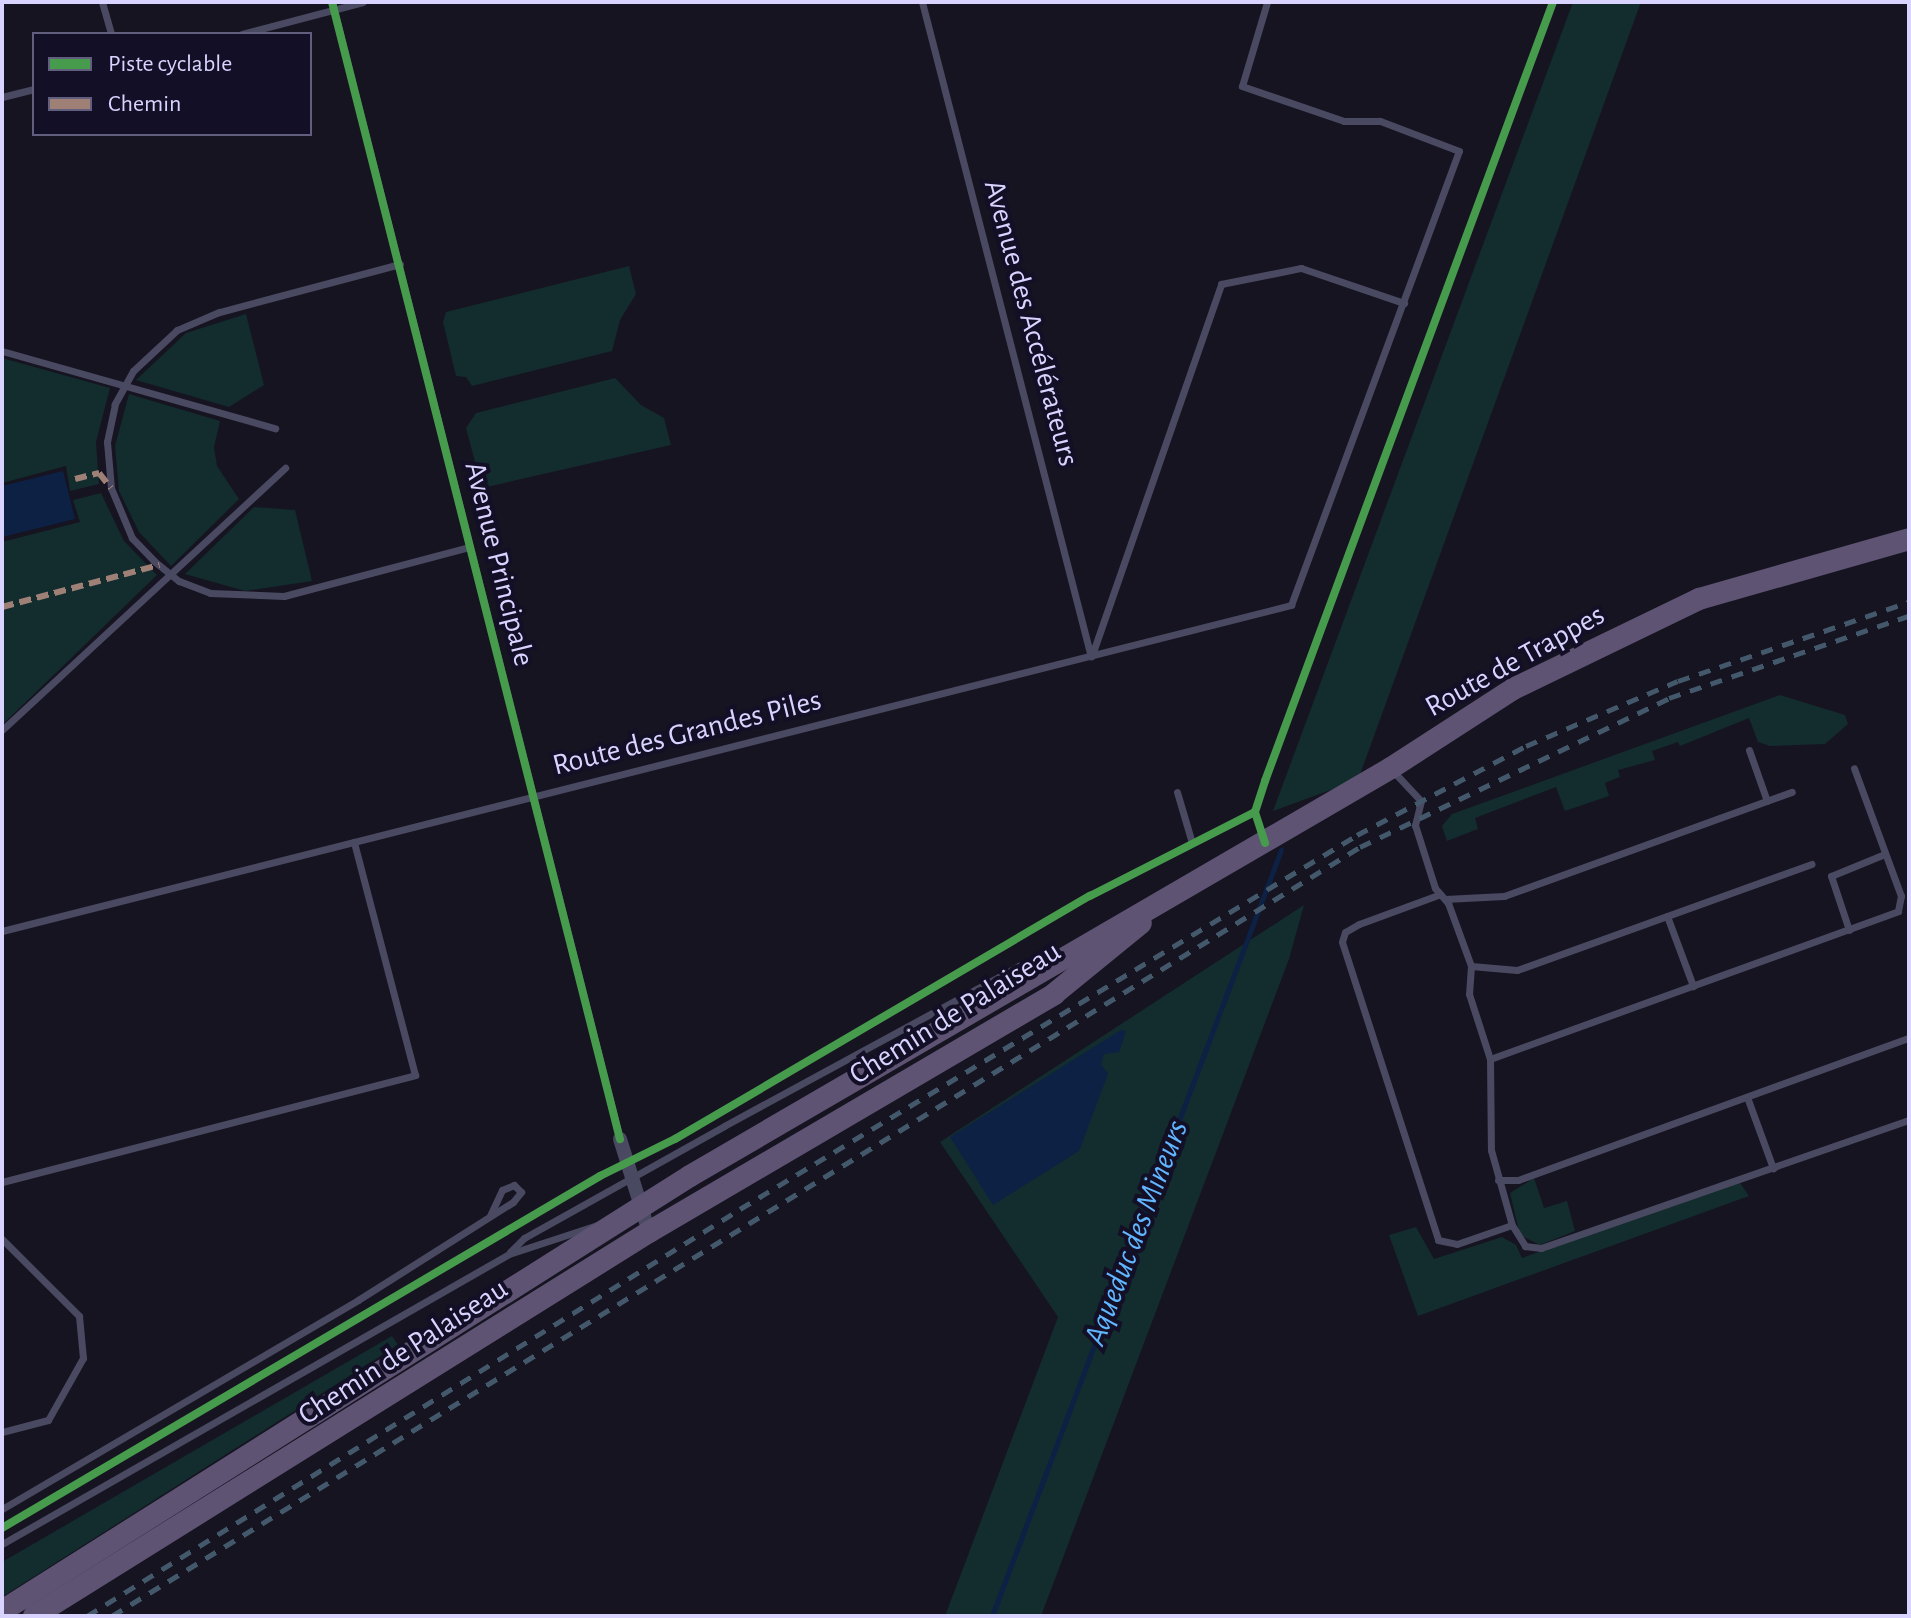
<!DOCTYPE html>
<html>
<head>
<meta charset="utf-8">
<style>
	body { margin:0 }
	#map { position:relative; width:1911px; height:1618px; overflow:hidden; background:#161421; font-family:"Alegreya Sans",sans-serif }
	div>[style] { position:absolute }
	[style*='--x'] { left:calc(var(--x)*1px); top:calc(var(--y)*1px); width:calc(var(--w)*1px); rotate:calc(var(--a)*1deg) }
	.green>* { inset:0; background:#132c2d }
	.water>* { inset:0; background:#0d2144 }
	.stream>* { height:5px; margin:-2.5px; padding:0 2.5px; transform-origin:2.5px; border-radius:2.5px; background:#0d2144 }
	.lane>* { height:7px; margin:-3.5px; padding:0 3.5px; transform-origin:3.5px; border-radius:3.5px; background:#4a4962 }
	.street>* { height:14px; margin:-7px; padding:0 7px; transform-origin:7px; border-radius:7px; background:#4a4962 }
	.primary>* { height:22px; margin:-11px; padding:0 11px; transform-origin:11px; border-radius:11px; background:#5e5373 }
	.rail>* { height:5px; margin-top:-2.5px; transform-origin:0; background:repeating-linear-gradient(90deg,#43596b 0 12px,transparent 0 22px) }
	.quiet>* { height:6px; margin-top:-3px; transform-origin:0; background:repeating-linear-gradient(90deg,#9e8076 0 12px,transparent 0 18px) }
	.cycleway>* { height:8px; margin:-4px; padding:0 4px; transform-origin:4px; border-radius:4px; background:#469c4c }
	span { translate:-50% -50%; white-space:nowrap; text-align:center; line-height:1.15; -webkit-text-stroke:8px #130f26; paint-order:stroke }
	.street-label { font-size:30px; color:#d9d4ff }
	.water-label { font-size:32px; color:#62b6ff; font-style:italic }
	.frame { position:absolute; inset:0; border:4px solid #d9d4ff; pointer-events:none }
	.legend { position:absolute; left:32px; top:32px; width:280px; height:104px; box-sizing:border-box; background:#130f26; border:2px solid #625e7d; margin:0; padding:10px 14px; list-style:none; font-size:24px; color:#d9d4ff }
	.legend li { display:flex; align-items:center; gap:16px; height:40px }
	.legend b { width:40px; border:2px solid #625e7d }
</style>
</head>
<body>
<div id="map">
	<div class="green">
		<div style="clip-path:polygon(1573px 2px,1641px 2px,1358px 780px,1273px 811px)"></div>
		<div style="clip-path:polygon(629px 266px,636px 294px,620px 320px,612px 351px,472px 386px,466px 377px,456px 376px,443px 322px,446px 312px)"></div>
		<div style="clip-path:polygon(246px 314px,264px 385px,229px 407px,136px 380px,186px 333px)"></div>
		<div style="clip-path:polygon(2px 358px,110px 388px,96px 442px,99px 484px,70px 491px,66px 466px,2px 483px)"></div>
		<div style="clip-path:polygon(615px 378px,641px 405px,664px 418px,671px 445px,482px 488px,466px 428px,476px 413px)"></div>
		<div style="clip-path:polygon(129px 394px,220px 421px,214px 447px,217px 466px,239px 499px,171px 566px,139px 532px,119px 491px,115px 446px)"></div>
		<div style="clip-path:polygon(101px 493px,124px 541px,157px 575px,2px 725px,2px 542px,80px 522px,73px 500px)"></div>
		<div style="clip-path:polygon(254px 507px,295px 510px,312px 581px,245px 591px,185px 574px)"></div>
		<div style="clip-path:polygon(1780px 695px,1845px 715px,1848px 724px,1825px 744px,1770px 746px,1758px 742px,1749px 718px,1680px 746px,1678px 742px,1652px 751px,1655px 760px,1618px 770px,1620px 777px,1605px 783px,1609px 796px,1565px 811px,1556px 787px,1475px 818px,1478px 829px,1447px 841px,1442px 826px,1452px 814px)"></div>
		<div style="clip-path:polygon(1304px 905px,1289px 959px,1041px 1616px,945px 1616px,1058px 1317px,940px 1142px)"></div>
		<div style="clip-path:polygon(1534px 1178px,1544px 1208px,1567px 1201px,1575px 1231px,1540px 1245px,1520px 1235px,1510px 1193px)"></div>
		<div style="clip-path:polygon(1738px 1180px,1749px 1196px,1418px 1316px,1389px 1235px,1416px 1227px,1434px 1259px,1502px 1237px,1516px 1245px,1522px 1258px)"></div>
		<div style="clip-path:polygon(392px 1336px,398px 1345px,2px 1597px,2px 1562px)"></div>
	</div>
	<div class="water">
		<div style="clip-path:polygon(63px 471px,75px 519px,2px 537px,2px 486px)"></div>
		<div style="clip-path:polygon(1121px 1030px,1126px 1031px,1119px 1052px,1104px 1054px,1101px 1064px,1108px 1074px,1079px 1151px,993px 1205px,950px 1137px)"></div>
	</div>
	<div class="stream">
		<div style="--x:992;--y:1616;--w:819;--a:-69.33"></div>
	</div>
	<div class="lane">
		<div style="--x:102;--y:2;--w:33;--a:74"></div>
		<div style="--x:332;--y:2;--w:1173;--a:75.79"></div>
		<div style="--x:922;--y:2;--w:676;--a:75.53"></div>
		<div style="--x:242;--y:34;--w:125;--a:-14.8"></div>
		<div style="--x:2;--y:97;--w:33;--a:-14"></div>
		<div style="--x:400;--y:264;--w:187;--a:165.1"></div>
		<div style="--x:219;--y:312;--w:46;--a:156.8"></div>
		<div style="--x:177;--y:330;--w:60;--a:137"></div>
		<div style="--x:133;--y:371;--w:38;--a:119"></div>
		<div style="--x:115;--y:404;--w:39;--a:102"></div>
		<div style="--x:107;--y:442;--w:46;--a:85"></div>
		<div style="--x:111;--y:488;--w:54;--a:67.2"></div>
		<div style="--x:132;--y:538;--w:32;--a:46"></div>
		<div style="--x:154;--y:561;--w:32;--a:39"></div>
		<div style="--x:179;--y:581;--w:33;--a:21"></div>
		<div style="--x:210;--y:593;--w:74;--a:2.3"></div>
		<div style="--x:284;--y:596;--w:192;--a:-14.8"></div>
		<div style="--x:2;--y:351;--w:284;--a:15.8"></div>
		<div style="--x:1092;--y:655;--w:393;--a:-70.8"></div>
		<div style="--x:1221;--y:284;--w:82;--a:-11.3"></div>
		<div style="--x:1301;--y:268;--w:109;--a:18.8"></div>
		<div style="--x:2;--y:730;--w:386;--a:-42.8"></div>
		<div style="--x:1749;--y:750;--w:54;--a:70.6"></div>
		<div style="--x:1392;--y:770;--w:42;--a:46.9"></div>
		<div style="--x:1421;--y:801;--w:25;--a:104"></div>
		<div style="--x:1415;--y:825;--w:66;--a:72.4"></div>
		<div style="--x:1435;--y:888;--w:20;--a:49"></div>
		<div style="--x:1448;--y:903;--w:67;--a:69.9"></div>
		<div style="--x:1471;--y:966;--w:28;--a:94"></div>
		<div style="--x:1469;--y:994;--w:68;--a:72.1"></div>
		<div style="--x:1490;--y:1059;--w:91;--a:89.4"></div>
		<div style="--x:1491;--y:1150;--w:78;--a:74.4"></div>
		<div style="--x:1512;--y:1225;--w:25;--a:58"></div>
		<div style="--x:1525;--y:1246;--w:16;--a:7"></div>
		<div style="--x:1541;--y:1248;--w:390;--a:-19.2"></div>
		<div style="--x:1177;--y:792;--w:53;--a:73.6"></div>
		<div style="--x:1438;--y:895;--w:84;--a:159.8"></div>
		<div style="--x:1359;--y:924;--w:16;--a:150"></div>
		<div style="--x:1345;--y:932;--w:10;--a:107"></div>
		<div style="--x:1342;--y:942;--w:313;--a:72.1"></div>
		<div style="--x:1438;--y:1240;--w:19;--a:12"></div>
		<div style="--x:1457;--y:1244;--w:58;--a:-19.1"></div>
		<div style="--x:1445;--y:899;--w:59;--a:-2.9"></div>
		<div style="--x:1504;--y:896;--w:306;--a:-19.9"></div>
		<div style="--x:1667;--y:916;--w:75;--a:69.6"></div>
		<div style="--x:1849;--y:930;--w:57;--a:-108.4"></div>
		<div style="--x:1831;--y:876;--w:58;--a:-22.2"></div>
		<div style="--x:2;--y:931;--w:1330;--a:-14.19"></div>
		<div style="--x:1291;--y:605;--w:484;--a:-69.7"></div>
		<div style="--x:1459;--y:151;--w:85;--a:-159.2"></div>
		<div style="--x:1380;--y:121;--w:36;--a:180"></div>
		<div style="--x:1344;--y:121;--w:108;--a:-161.1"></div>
		<div style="--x:1242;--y:86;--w:88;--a:-73.4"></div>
		<div style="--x:1471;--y:966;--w:46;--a:5"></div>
		<div style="--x:1517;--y:970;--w:313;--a:-19.8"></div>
		<div style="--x:1490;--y:1059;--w:434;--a:-19.9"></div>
		<div style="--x:1898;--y:911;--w:15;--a:-79"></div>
		<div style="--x:1901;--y:896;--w:136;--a:-110.2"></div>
		<div style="--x:1747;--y:1097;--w:76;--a:69.9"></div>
		<div style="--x:1498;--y:1180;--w:20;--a:0"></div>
		<div style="--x:1518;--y:1180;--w:416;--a:-20"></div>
		<div style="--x:2;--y:1182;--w:427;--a:-14.5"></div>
		<div style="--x:415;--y:1075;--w:241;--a:-104.7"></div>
		<div style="--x:2;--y:1239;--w:109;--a:45"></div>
		<div style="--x:79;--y:1316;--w:42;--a:84.6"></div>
		<div style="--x:83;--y:1358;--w:71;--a:119.4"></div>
		<div style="--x:48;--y:1420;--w:48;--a:165.4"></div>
		<div style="--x:510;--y:1252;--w:20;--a:-45"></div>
		<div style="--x:524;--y:1238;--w:229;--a:-29.2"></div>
		<div style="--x:724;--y:1126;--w:336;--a:-28.5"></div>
		<div style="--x:1019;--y:966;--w:27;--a:-15"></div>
		<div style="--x:2;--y:1509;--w:413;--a:-30.4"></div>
		<div style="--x:358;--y:1300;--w:183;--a:-32.3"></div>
		<div style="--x:513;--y:1202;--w:13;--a:-51"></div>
		<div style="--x:521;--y:1192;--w:10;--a:-135"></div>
		<div style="--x:514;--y:1185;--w:13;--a:157"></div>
		<div style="--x:502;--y:1190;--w:29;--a:115"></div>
		<div style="--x:2;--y:1544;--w:584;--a:-29.77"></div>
		<div style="--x:509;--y:1254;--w:93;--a:-18.2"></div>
	</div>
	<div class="street">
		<div style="--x:620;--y:1139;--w:97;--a:72.7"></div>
	</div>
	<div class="primary">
		<div style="--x:2;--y:1611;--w:814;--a:-32.3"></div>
		<div style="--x:690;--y:1176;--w:811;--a:-30.2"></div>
		<div style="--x:1391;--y:768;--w:145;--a:-32.9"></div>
		<div style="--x:1513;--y:689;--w:207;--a:-25.8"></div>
		<div style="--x:1699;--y:599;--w:218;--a:-15.9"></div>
		<div style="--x:34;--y:1616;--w:725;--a:-31.98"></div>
		<div style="--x:649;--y:1232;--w:470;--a:-30.4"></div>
		<div style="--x:1054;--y:994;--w:112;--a:-39.2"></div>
	</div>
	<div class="rail">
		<div style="--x:87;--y:1616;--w:769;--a:-31.93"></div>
		<div style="--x:740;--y:1209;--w:722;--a:-31.22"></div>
		<div style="--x:1357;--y:835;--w:191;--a:-27.8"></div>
		<div style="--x:1526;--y:746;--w:165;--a:-23.2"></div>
		<div style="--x:1678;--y:681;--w:244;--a:-18.9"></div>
		<div style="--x:112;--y:1616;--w:1466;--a:-31.64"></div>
		<div style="--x:1360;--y:847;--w:343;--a:-25.7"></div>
		<div style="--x:1669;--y:698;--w:254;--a:-18.9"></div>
	</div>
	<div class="quiet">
		<div style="--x:75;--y:479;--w:25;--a:-14"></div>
		<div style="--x:99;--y:473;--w:19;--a:51"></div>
		<div style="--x:2;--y:607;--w:163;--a:-15"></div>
	</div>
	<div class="cycleway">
		<div style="--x:332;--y:2;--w:1173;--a:75.79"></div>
		<div style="--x:1265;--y:843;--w:33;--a:-108"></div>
		<div style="--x:1255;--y:812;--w:33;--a:-72"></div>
		<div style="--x:1265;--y:781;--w:831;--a:-69.71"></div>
		<div style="--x:2;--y:1528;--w:694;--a:-30.48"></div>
		<div style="--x:600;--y:1176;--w:84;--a:-26.3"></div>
		<div style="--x:675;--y:1139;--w:481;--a:-30.4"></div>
		<div style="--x:1090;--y:896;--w:185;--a:-27"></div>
	</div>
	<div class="street-label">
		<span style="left:1031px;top:323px;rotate:75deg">Avenue des Accélérateurs</span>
		<span style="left:499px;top:564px;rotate:76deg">Avenue Principale</span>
		<span style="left:1515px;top:661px;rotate:-29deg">Route de Trappes</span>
		<span style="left:687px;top:733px;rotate:-14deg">Route des Grandes Piles</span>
		<span style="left:955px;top:1013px;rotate:-32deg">Chemin de Palaiseau</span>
		<span style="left:403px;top:1352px;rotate:-33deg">Chemin de Palaiseau</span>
	</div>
	<div class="water-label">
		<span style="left:1136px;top:1233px;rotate:-69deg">Aqueduc des Mineurs</span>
	</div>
	<div class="frame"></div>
	<ul class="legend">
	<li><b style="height:10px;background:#469c4c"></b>Piste cyclable</li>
	<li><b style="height:10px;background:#9e8076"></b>Chemin</li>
	</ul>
</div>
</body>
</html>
